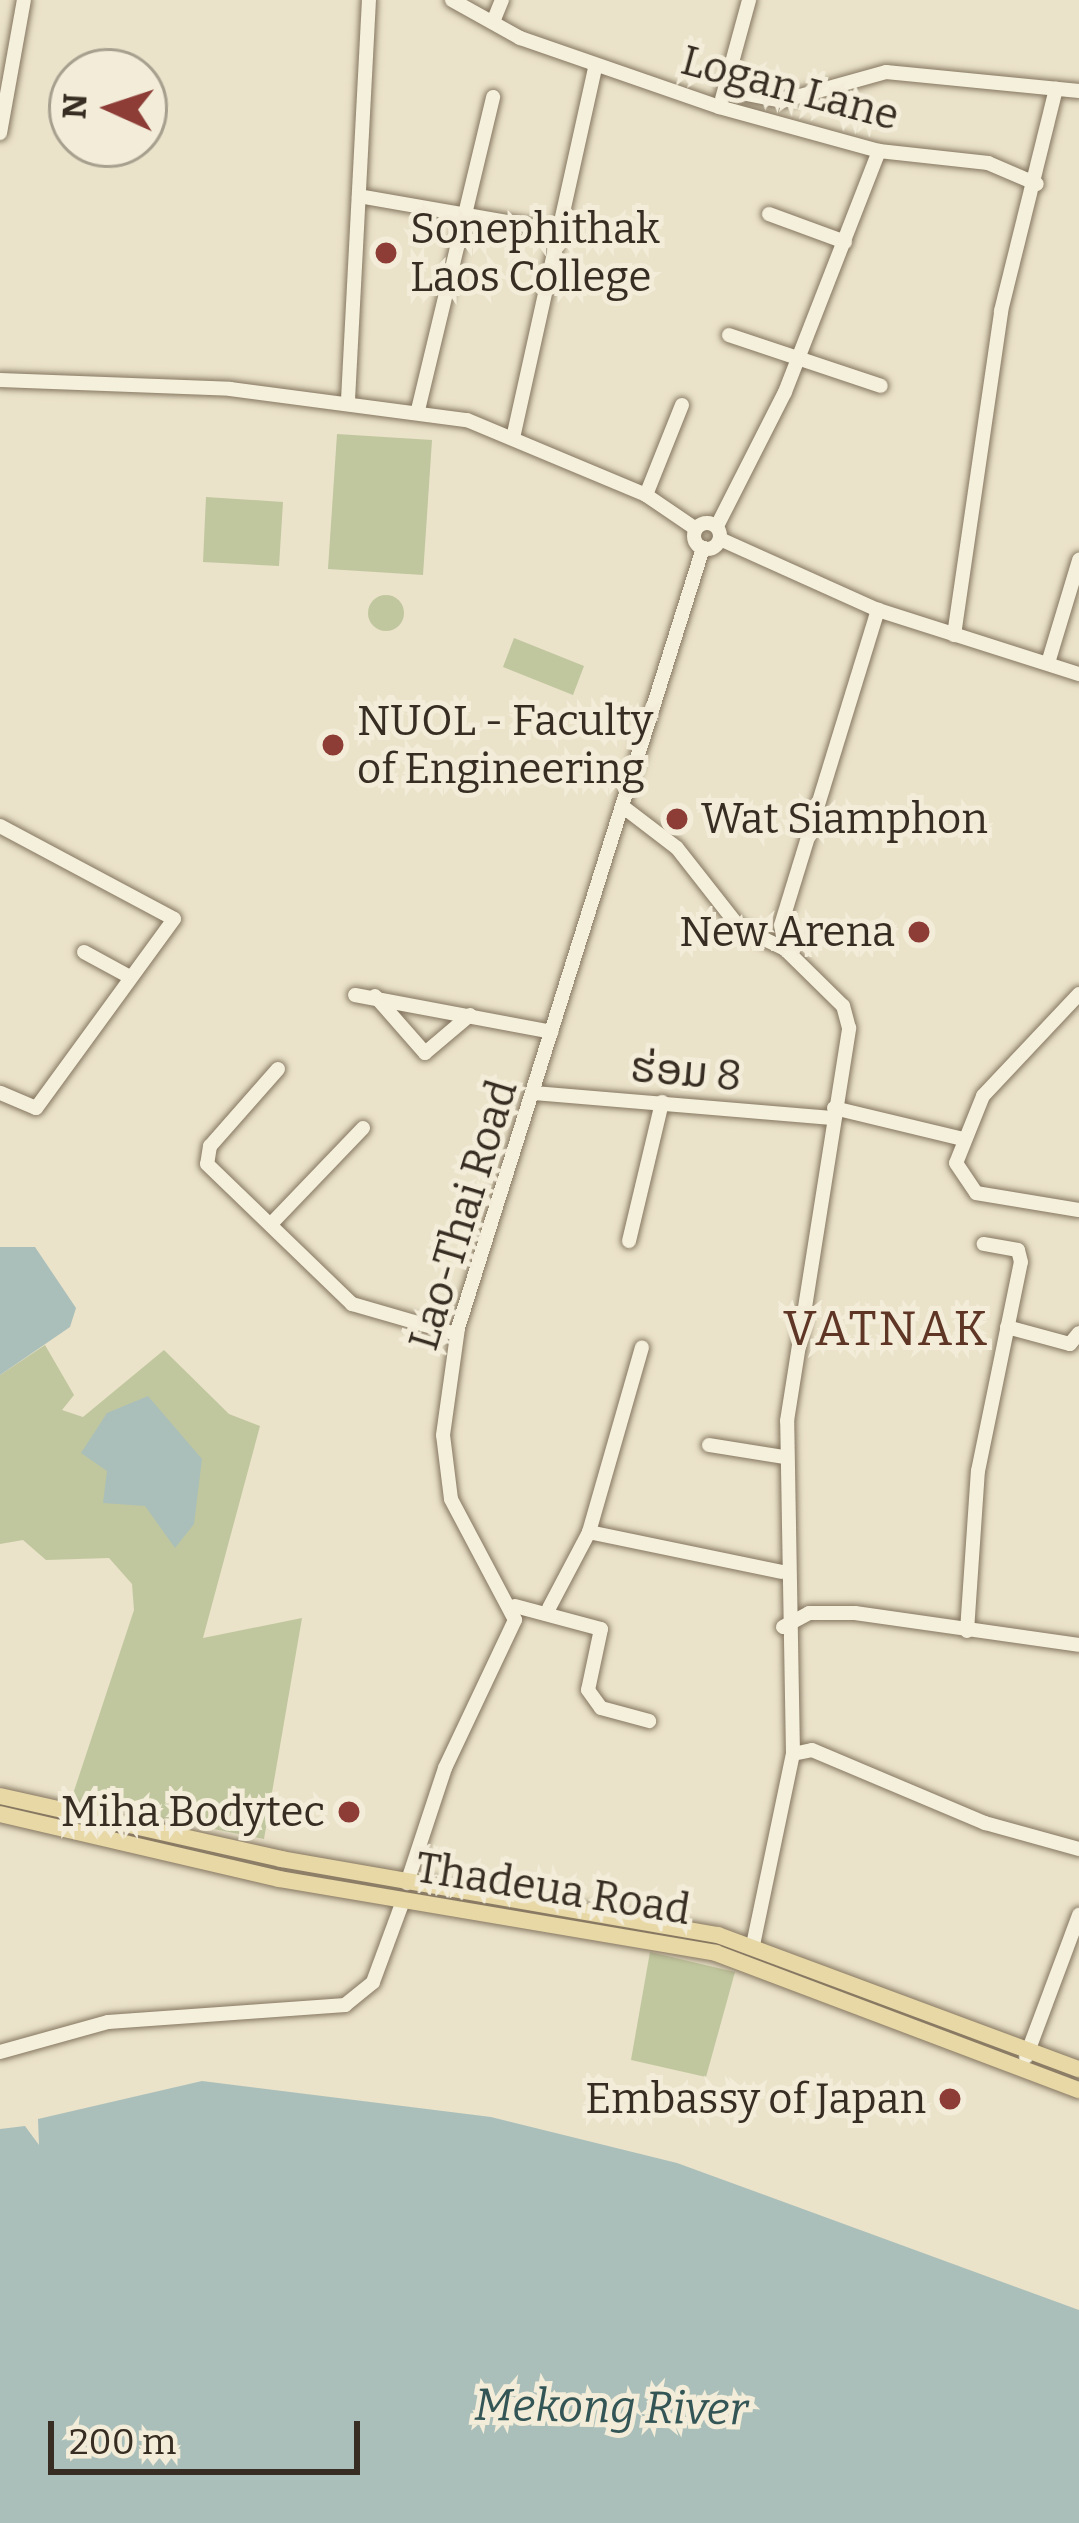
<!DOCTYPE html>
<html>
<head>
<meta charset="utf-8">
<style>
	body { margin:0 }
	#map { position:relative; width:1079px; height:2523px; overflow:hidden; background:#eae2c9; font-family:Bitter,"Noto Sans Lao",serif }
	div>[style] { position:absolute }
	[style*='--x'] { left:calc(var(--x)*1px); top:calc(var(--y)*1px); width:calc(var(--w)*1px); rotate:calc(var(--a)*1deg) }
	.green>* { inset:0; background:#c0c79e }
	.round { border-radius:50% }
	.water>* { inset:0; background:#aabfba }
	.roads { filter:drop-shadow(0 0 3px #857660) drop-shadow(0 0 3px #857660) }
	.minor>* { height:14px; margin:-7px; padding:0 7px; transform-origin:7px; border-radius:7px; background:#f5f0dc }
	.minor>.ring { margin:-7px; padding:0; box-sizing:content-box; background:none; border:14px solid #f5f0dc; border-radius:50% }
	.major>* { height:16px; margin:-8px; padding:0 8px; transform-origin:8px; border-radius:8px; background:#e8d8a6 }
	.dots>* { width:33px; height:33px; translate:-50% -50%; box-sizing:border-box; border:6px solid #f2ecd8; border-radius:50% }
	span { translate:-50% -50%; white-space:nowrap; text-align:center; line-height:1.15; -webkit-text-stroke:10px #f2ecd8; paint-order:stroke }
	.street-label { font-size:42px; color:#372d22 }
	.poi-label { font-size:42px; color:#372d22 }
	.left { translate:0 -50%; text-align:left }
	.right { translate:-100% -50%; text-align:right }
	.water-label { font-size:45px; color:#355; font-style:italic }
	.quarter-label { font-size:48px; color:#5f3526; letter-spacing:3px }
	.north { position:absolute; left:48px; top:48px; width:120px; height:120px; box-sizing:border-box; background:#f2ecd8; border:3px solid #a7a08f; border-radius:50%; rotate:273deg; font-size:33px; font-weight:700; line-height:48px; text-align:center; color:#372d22 }
	.north::after { content:''; display:block; margin:auto; width:42px; height:54px; background:#8d3c36; clip-path:polygon(50% 0,100% 100%,50% 72%,0 100%) }
	.scale { position:absolute; left:48px; top:2421px; width:312px; height:54px; box-sizing:border-box; border:6px solid #372d22; border-top:0; padding-left:15px; font-size:36px; line-height:42px; white-space:nowrap; color:#372d22; -webkit-text-stroke:9px #f2ecd8; paint-order:stroke }
</style>
</head>
<body>
<div id="map">
	<div class="green">
		<div style="clip-path:polygon(337px 434px,432px 440px,423px 575px,328px 569px)"></div>
		<div style="clip-path:polygon(206px 497px,283px 502px,279px 566px,203px 562px)"></div>
		<div class="round" style="left:368px;top:595px;width:36px;height:36px"></div>
		<div style="clip-path:polygon(514px 638px,584px 666px,573px 695px,503px 667px)"></div>
		<div style="clip-path:polygon(45px 1345px,74px 1395px,62px 1410px,83px 1417px,164px 1350px,229px 1414px,260px 1426px,203px 1638px,302px 1618px,264px 1839px,71px 1800px,134px 1610px,132px 1584px,109px 1558px,46px 1560px,23px 1540px,0 1544px,0 1375px)"></div>
		<div style="clip-path:polygon(650px 1952px,735px 1972px,706px 2077px,631px 2060px)"></div>
	</div>
	<div class="water">
		<div style="clip-path:polygon(0 1247px,35px 1247px,76px 1308px,70px 1327px,0 1375px)"></div>
		<div style="clip-path:polygon(148px 1396px,202px 1459px,194px 1524px,175px 1548px,145px 1506px,103px 1503px,107px 1471px,81px 1453px,107px 1413px)"></div>
		<div style="clip-path:polygon(202px 2081px,491px 2117px,677px 2163px,1079px 2310px,1079px 2523px,0 2523px,0 2129px,25px 2126px,39px 2145px,38px 2119px)"></div>
	</div>
	<div class="roads">
		<div class="minor">
			<div style="--x:452;--y:0;--w:78;--a:29.2"></div>
			<div style="--x:520;--y:38;--w:211;--a:19.1"></div>
			<div style="--x:719;--y:107;--w:166;--a:15.4"></div>
			<div style="--x:879;--y:151;--w:110;--a:6.3"></div>
			<div style="--x:988;--y:163;--w:53;--a:23.2"></div>
			<div style="--x:493;--y:22;--w:24;--a:-68"></div>
			<div style="--x:726;--y:90;--w:57;--a:11.1"></div>
			<div style="--x:782;--y:101;--w:108;--a:-15.6"></div>
			<div style="--x:886;--y:72;--w:194;--a:5.6"></div>
			<div style="--x:722;--y:99;--w:103;--a:-74.7"></div>
			<div style="--x:0;--y:133;--w:135;--a:-79.8"></div>
			<div style="--x:359;--y:196;--w:204;--a:9.9"></div>
			<div style="--x:769;--y:214;--w:81;--a:20.2"></div>
			<div style="--x:729;--y:335;--w:160;--a:18.5"></div>
			<div style="--x:0;--y:380;--w:230;--a:2.2"></div>
			<div style="--x:230;--y:389;--w:239;--a:7.5"></div>
			<div style="--x:467;--y:420;--w:194;--a:22.7"></div>
			<div style="--x:646;--y:495;--w:60;--a:34.2"></div>
			<div style="--x:348;--y:400;--w:401;--a:-87"></div>
			<div style="--x:418;--y:410;--w:322;--a:-76.5"></div>
			<div style="--x:513;--y:438;--w:379;--a:-77.5"></div>
			<div style="--x:646;--y:495;--w:97;--a:-68.2"></div>
			<div class="ring" style="left:694px;top:523px;width:12px;height:12px"></div>
			<div style="--x:717;--y:526;--w:150;--a:-63.1"></div>
			<div style="--x:785;--y:392;--w:259;--a:-68.7"></div>
			<div style="--x:720;--y:539;--w:173;--a:24.2"></div>
			<div style="--x:878;--y:610;--w:211;--a:17.7"></div>
			<div style="--x:954;--y:635;--w:327;--a:-81.7"></div>
			<div style="--x:1001;--y:311;--w:229;--a:-76.1"></div>
			<div style="--x:1048;--y:663;--w:108;--a:-73.2"></div>
			<div style="--x:626;--y:809;--w:64;--a:37.4"></div>
			<div style="--x:677;--y:848;--w:100;--a:51.9"></div>
			<div style="--x:739;--y:927;--w:51;--a:25.6"></div>
			<div style="--x:0;--y:826;--w:197;--a:28.1"></div>
			<div style="--x:174;--y:919;--w:234;--a:126.1"></div>
			<div style="--x:36;--y:1108;--w:39;--a:-157"></div>
			<div style="--x:84;--y:952;--w:52;--a:28.5"></div>
			<div style="--x:1079;--y:994;--w:140;--a:133.3"></div>
			<div style="--x:983;--y:1096;--w:72;--a:111.9"></div>
			<div style="--x:956;--y:1163;--w:36;--a:56"></div>
			<div style="--x:976;--y:1193;--w:104;--a:9.4"></div>
			<div style="--x:355;--y:995;--w:200;--a:10.6"></div>
			<div style="--x:375;--y:996;--w:76;--a:48.7"></div>
			<div style="--x:425;--y:1053;--w:59;--a:-40.2"></div>
			<div style="--x:278;--y:1069;--w:103;--a:131.4"></div>
			<div style="--x:210;--y:1146;--w:18;--a:99"></div>
			<div style="--x:207;--y:1164;--w:202;--a:44"></div>
			<div style="--x:352;--y:1304;--w:108;--a:16.1"></div>
			<div style="--x:534;--y:1093;--w:299;--a:4.8"></div>
			<div style="--x:834;--y:1108;--w:129;--a:13.5"></div>
			<div style="--x:271;--y:1224;--w:133;--a:-46.2"></div>
			<div style="--x:629;--y:1241;--w:143;--a:-76.6"></div>
			<div style="--x:1007;--y:1327;--w:65;--a:15.1"></div>
			<div style="--x:1070;--y:1344;--w:14;--a:-51"></div>
			<div style="--x:709;--y:1445;--w:76;--a:9.1"></div>
			<div style="--x:589;--y:1532;--w:197;--a:11.7"></div>
			<div style="--x:515;--y:1606;--w:89;--a:15"></div>
			<div style="--x:601;--y:1629;--w:62;--a:102"></div>
			<div style="--x:588;--y:1690;--w:22;--a:54"></div>
			<div style="--x:601;--y:1708;--w:50;--a:15.2"></div>
			<div style="--x:549;--y:1608;--w:86;--a:-62.2"></div>
			<div style="--x:589;--y:1532;--w:192;--a:-74"></div>
			<div style="--x:783;--y:1627;--w:30;--a:-28"></div>
			<div style="--x:809;--y:1613;--w:46;--a:0"></div>
			<div style="--x:855;--y:1613;--w:226;--a:8.1"></div>
			<div style="--x:967;--y:1631;--w:160;--a:-86.1"></div>
			<div style="--x:978;--y:1471;--w:213;--a:-78.4"></div>
			<div style="--x:1021;--y:1262;--w:12;--a:-104"></div>
			<div style="--x:1018;--y:1250;--w:35;--a:-170"></div>
			<div style="--x:793;--y:1754;--w:19;--a:-12"></div>
			<div style="--x:812;--y:1750;--w:188;--a:22.9"></div>
			<div style="--x:985;--y:1823;--w:98;--a:15.5"></div>
			<div style="--x:407;--y:1883;--w:121;--a:-71.7"></div>
			<div style="--x:445;--y:1768;--w:164;--a:-64.7"></div>
			<div style="--x:515;--y:1620;--w:137;--a:-117.9"></div>
			<div style="--x:451;--y:1499;--w:64;--a:-97.1"></div>
			<div style="--x:443;--y:1435;--w:108;--a:-82"></div>
			<div style="--x:458;--y:1328;--w:818;--a:-72.56"></div>
			<div style="--x:753;--y:1945;--w:195;--a:-78.2"></div>
			<div style="--x:793;--y:1754;--w:333;--a:-91"></div>
			<div style="--x:787;--y:1421;--w:398;--a:-81"></div>
			<div style="--x:849;--y:1028;--w:23;--a:-105"></div>
			<div style="--x:843;--y:1006;--w:81;--a:-135.5"></div>
			<div style="--x:785;--y:949;--w:24;--a:-99"></div>
			<div style="--x:781;--y:925;--w:330;--a:-72.9"></div>
			<div style="--x:0;--y:2052;--w:112;--a:-15.5"></div>
			<div style="--x:108;--y:2022;--w:238;--a:-4.1"></div>
			<div style="--x:345;--y:2005;--w:36;--a:-39"></div>
			<div style="--x:373;--y:1982;--w:86;--a:-69.7"></div>
			<div style="--x:1026;--y:2057;--w:152;--a:-69.5"></div>
		</div>
		<div class="major">
			<div style="--x:0;--y:1796;--w:288;--a:12.6"></div>
			<div style="--x:281;--y:1859;--w:444;--a:9.9"></div>
			<div style="--x:718;--y:1935;--w:385;--a:20.4"></div>
			<div style="--x:0;--y:1814;--w:286;--a:13.1"></div>
			<div style="--x:279;--y:1879;--w:443;--a:9.6"></div>
			<div style="--x:716;--y:1953;--w:388;--a:20.7"></div>
		</div>
	</div>
	<div class="dots">
		<div style="left:386px;top:253px;background:#8d3c36"></div>
		<div style="left:333px;top:745px;background:#8d3c36"></div>
		<div style="left:677px;top:819px;background:#8d3c36"></div>
		<div style="left:919px;top:932px;background:#8d3c36"></div>
		<div style="left:349px;top:1812px;background:#8d3c36"></div>
		<div style="left:950px;top:2099px;background:#8d3c36"></div>
	</div>
	<div class="street-label">
		<span style="left:790px;top:88px;rotate:15deg">Logan Lane</span>
		<span style="left:686px;top:1072px;rotate:5deg">ຮ່ອມ 8</span>
		<span style="left:463px;top:1215px;rotate:-73deg">Lao-Thai Road</span>
		<span style="left:553px;top:1889px;rotate:9deg">Thadeua Road</span>
	</div>
	<div class="poi-label">
		<span class="left" style="left:410px;top:253px">Sonephithak<br>Laos College</span>
		<span class="left" style="left:357px;top:745px">NUOL - Faculty<br>of Engineering</span>
		<span class="left" style="left:701px;top:819px">Wat Siamphon</span>
		<span class="right" style="left:895px;top:932px">New Arena</span>
		<span class="right" style="left:325px;top:1812px">Miha Bodytec</span>
		<span class="right" style="left:926px;top:2099px">Embassy of Japan</span>
	</div>
	<div class="water-label">
		<span style="left:611px;top:2408px;rotate:1deg">Mekong River</span>
	</div>
	<div class="quarter-label">
		<span style="left:887px;top:1330px">VATNAK</span>
	</div>
	<div class="north">N</div>
	<div class="scale">200 m</div>
</div>
</body>
</html>
